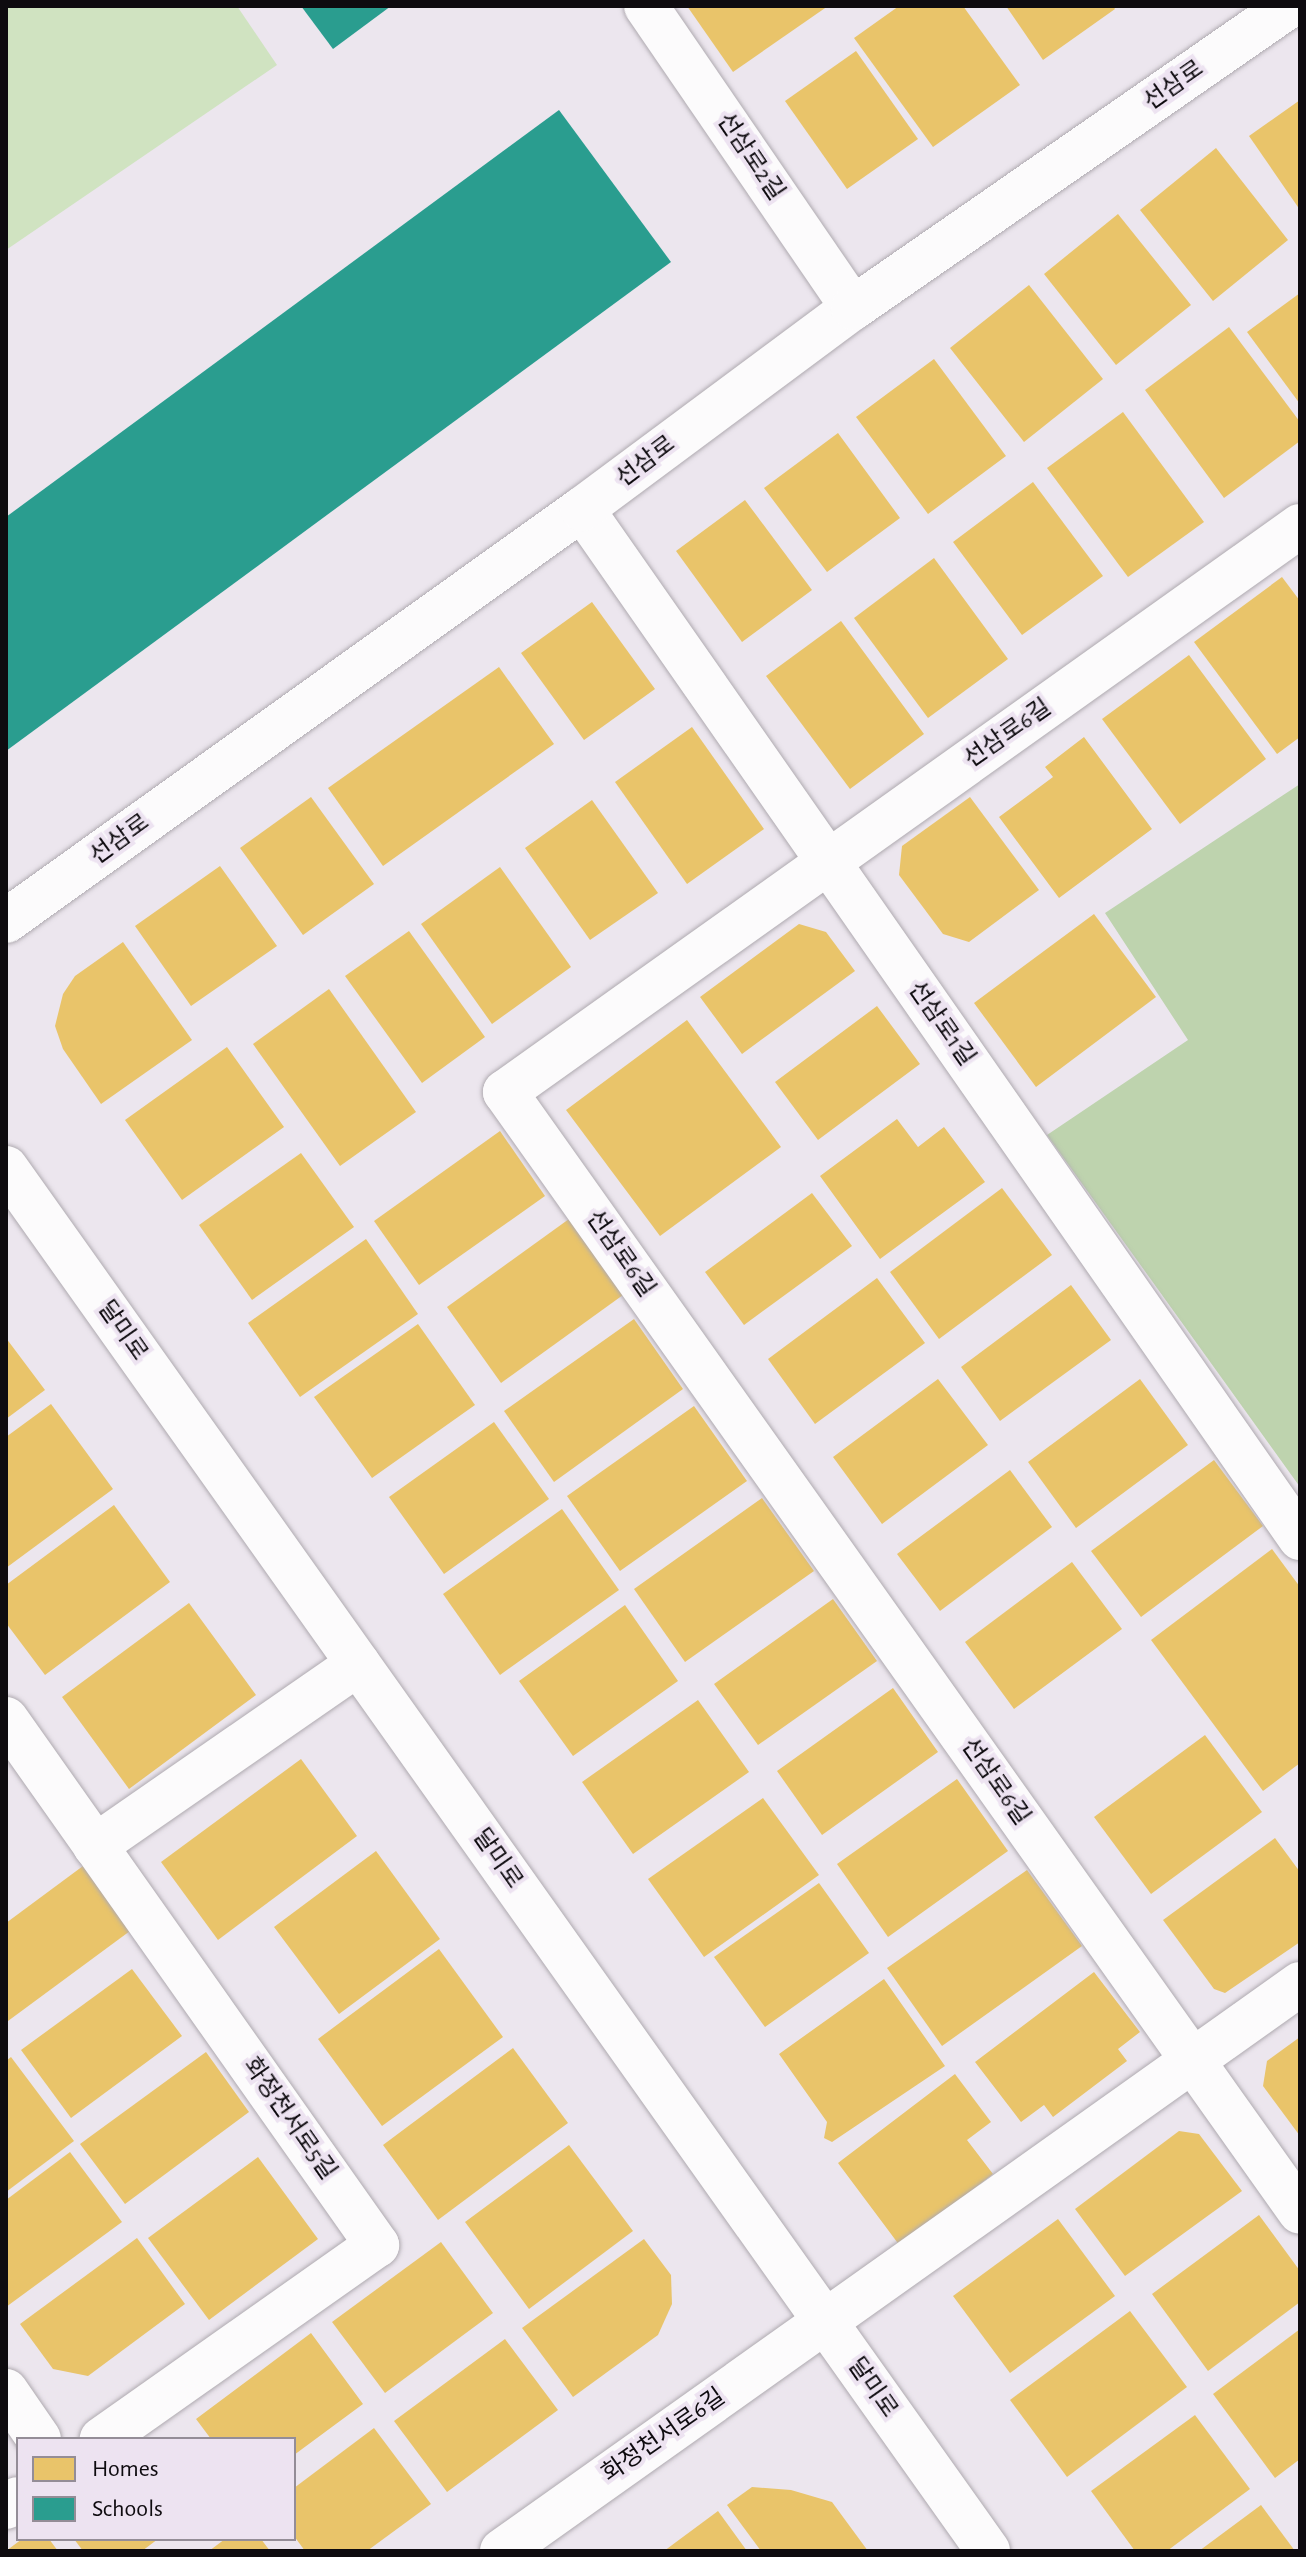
<!DOCTYPE html>
<html>
<head>
<meta charset="utf-8">
<style>
	body { margin:0 }
	#map { position:relative; width:1306px; height:2557px; overflow:hidden; background:#ece6ee; font-family:"Alegreya Sans","Noto Sans KR",sans-serif }
	div>[style] { position:absolute }
	[style*='--x'] { left:calc(var(--x)*1px); top:calc(var(--y)*1px); width:calc(var(--w)*1px); rotate:calc(var(--a)*1deg) }
	.green>* { inset:0; background:#d0e3c1 }
	.forest>* { inset:0; background:#bed3ae }
	.homes>* { inset:0; background:#e9c46a }
	.schools>* { inset:0; background:#2a9d8f }
	.roads { filter:drop-shadow(0 0 2px #afaab0) drop-shadow(0 0 2px #afaab0) }
	.street>* { height:44px; margin:-22px; padding:0 22px; transform-origin:22px; border-radius:22px; background:#fcfbfc }
	.secondary>* { height:44px; margin:-22px; padding:0 22px; transform-origin:22px; border-radius:22px; background:#fcfbfc }
	span { translate:-50% -50%; white-space:nowrap; text-align:center; line-height:1.15; -webkit-text-stroke:8px #ede3f1; paint-order:stroke }
	.street-label { font-size:24px; color:#0e0b0f }
	.frame { position:absolute; inset:0; border:8px solid #0e0b0f; pointer-events:none }
	.legend { position:absolute; left:16px; top:2437px; width:280px; height:104px; box-sizing:border-box; background:#ede3f1; border:2px solid #948d97; margin:0; padding:10px 14px; list-style:none; font-size:24px; color:#0e0b0f }
	.legend li { display:flex; align-items:center; gap:16px; height:40px }
	.legend b { width:40px; border:2px solid #948d97 }
</style>
</head>
<body>
<div id="map">
	<div class="green">
		<div style="clip-path:polygon(6px 6px,237px 6px,277px 65px,6px 250px)"></div>
	</div>
	<div class="forest">
		<div style="clip-path:polygon(1300px 784px,1300px 1487px,1047px 1135px,1188px 1040px,1105px 913px)"></div>
	</div>
	<div class="homes">
		<div style="clip-path:polygon(687px 6px,828px 6px,733px 72px)"></div>
		<div style="clip-path:polygon(899px 6px,963px 6px,1020px 85px,933px 147px,854px 38px)"></div>
		<div style="clip-path:polygon(1006px 6px,1113px 6px,1115px 9px,1043px 60px)"></div>
		<div style="clip-path:polygon(856px 51px,918px 139px,847px 189px,785px 101px)"></div>
		<div style="clip-path:polygon(1300px 100px,1300px 210px,1249px 136px)"></div>
		<div style="clip-path:polygon(1216px 148px,1288px 240px,1213px 301px,1140px 210px)"></div>
		<div style="clip-path:polygon(1118px 214px,1191px 305px,1116px 365px,1044px 274px)"></div>
		<div style="clip-path:polygon(1029px 285px,1103px 379px,1024px 442px,950px 348px)"></div>
		<div style="clip-path:polygon(1300px 293px,1300px 404px,1247px 332px)"></div>
		<div style="clip-path:polygon(1229px 327px,1300px 422px,1300px 441px,1224px 498px,1145px 390px)"></div>
		<div style="clip-path:polygon(934px 359px,1006px 456px,928px 514px,856px 417px)"></div>
		<div style="clip-path:polygon(1123px 412px,1204px 522px,1128px 577px,1047px 468px)"></div>
		<div style="clip-path:polygon(838px 433px,900px 518px,827px 572px,764px 488px)"></div>
		<div style="clip-path:polygon(1033px 482px,1103px 576px,1022px 635px,953px 542px)"></div>
		<div style="clip-path:polygon(745px 500px,812px 590px,742px 642px,676px 551px)"></div>
		<div style="clip-path:polygon(934px 558px,1008px 659px,928px 718px,854px 618px)"></div>
		<div style="clip-path:polygon(1282px 577px,1300px 601px,1300px 737px,1277px 754px,1194px 642px)"></div>
		<div style="clip-path:polygon(592px 602px,655px 689px,584px 740px,521px 653px)"></div>
		<div style="clip-path:polygon(841px 621px,924px 734px,850px 789px,766px 676px)"></div>
		<div style="clip-path:polygon(1189px 655px,1266px 759px,1180px 824px,1102px 719px)"></div>
		<div style="clip-path:polygon(499px 667px,554px 744px,383px 866px,328px 788px)"></div>
		<div style="clip-path:polygon(692px 727px,764px 829px,687px 884px,615px 782px)"></div>
		<div style="clip-path:polygon(1084px 737px,1152px 829px,1059px 898px,999px 817px,1053px 777px,1045px 767px)"></div>
		<div style="clip-path:polygon(311px 797px,374px 884px,303px 935px,240px 848px)"></div>
		<div style="clip-path:polygon(970px 797px,1039px 890px,969px 942px,943px 934px,899px 875px,902px 846px)"></div>
		<div style="clip-path:polygon(592px 800px,658px 893px,590px 940px,525px 848px)"></div>
		<div style="clip-path:polygon(220px 866px,277px 946px,191px 1006px,135px 926px)"></div>
		<div style="clip-path:polygon(500px 867px,571px 967px,492px 1024px,421px 924px)"></div>
		<div style="clip-path:polygon(1094px 914px,1156px 997px,1036px 1087px,974px 1003px)"></div>
		<div style="clip-path:polygon(799px 924px,826px 932px,855px 971px,742px 1054px,700px 997px)"></div>
		<div style="clip-path:polygon(409px 931px,485px 1037px,422px 1083px,345px 976px)"></div>
		<div style="clip-path:polygon(123px 942px,192px 1040px,101px 1104px,63px 1049px,55px 1026px,63px 994px,75px 976px)"></div>
		<div style="clip-path:polygon(329px 989px,416px 1112px,340px 1166px,253px 1044px)"></div>
		<div style="clip-path:polygon(877px 1006px,920px 1064px,818px 1140px,775px 1082px)"></div>
		<div style="clip-path:polygon(687px 1020px,781px 1147px,660px 1236px,566px 1110px)"></div>
		<div style="clip-path:polygon(227px 1047px,284px 1127px,182px 1200px,125px 1120px)"></div>
		<div style="clip-path:polygon(897px 1119px,918px 1147px,944px 1127px,985px 1182px,880px 1259px,820px 1176px)"></div>
		<div style="clip-path:polygon(500px 1131px,545px 1196px,419px 1285px,374px 1221px)"></div>
		<div style="clip-path:polygon(301px 1153px,354px 1227px,252px 1300px,199px 1225px)"></div>
		<div style="clip-path:polygon(1002px 1188px,1052px 1255px,939px 1339px,890px 1272px)"></div>
		<div style="clip-path:polygon(812px 1193px,852px 1246px,744px 1325px,705px 1272px)"></div>
		<div style="clip-path:polygon(569px 1219px,623px 1295px,501px 1383px,447px 1307px)"></div>
		<div style="clip-path:polygon(366px 1239px,418px 1314px,300px 1397px,248px 1323px)"></div>
		<div style="clip-path:polygon(877px 1278px,925px 1343px,815px 1424px,768px 1359px)"></div>
		<div style="clip-path:polygon(1071px 1285px,1111px 1340px,1000px 1421px,961px 1367px)"></div>
		<div style="clip-path:polygon(634px 1319px,683px 1389px,554px 1482px,504px 1411px)"></div>
		<div style="clip-path:polygon(418px 1324px,475px 1405px,372px 1478px,314px 1397px)"></div>
		<div style="clip-path:polygon(6px 1338px,45px 1390px,6px 1419px)"></div>
		<div style="clip-path:polygon(938px 1379px,988px 1445px,882px 1524px,833px 1457px)"></div>
		<div style="clip-path:polygon(1140px 1379px,1188px 1445px,1076px 1528px,1028px 1462px)"></div>
		<div style="clip-path:polygon(51px 1404px,113px 1489px,6px 1568px,6px 1437px)"></div>
		<div style="clip-path:polygon(694px 1406px,747px 1481px,620px 1571px,567px 1496px)"></div>
		<div style="clip-path:polygon(494px 1422px,549px 1499px,444px 1574px,389px 1497px)"></div>
		<div style="clip-path:polygon(1214px 1460px,1263px 1526px,1141px 1617px,1091px 1551px)"></div>
		<div style="clip-path:polygon(1010px 1470px,1052px 1527px,940px 1611px,897px 1554px)"></div>
		<div style="clip-path:polygon(762px 1498px,814px 1571px,685px 1662px,634px 1589px)"></div>
		<div style="clip-path:polygon(114px 1505px,170px 1582px,45px 1675px,6px 1623px,6px 1585px)"></div>
		<div style="clip-path:polygon(562px 1509px,619px 1590px,500px 1675px,443px 1594px)"></div>
		<div style="clip-path:polygon(1272px 1549px,1300px 1587px,1300px 1763px,1263px 1791px,1151px 1640px)"></div>
		<div style="clip-path:polygon(1072px 1562px,1122px 1629px,1014px 1709px,965px 1642px)"></div>
		<div style="clip-path:polygon(833px 1599px,877px 1661px,758px 1745px,714px 1684px)"></div>
		<div style="clip-path:polygon(189px 1603px,256px 1695px,129px 1789px,62px 1697px)"></div>
		<div style="clip-path:polygon(625px 1605px,678px 1681px,573px 1756px,519px 1681px)"></div>
		<div style="clip-path:polygon(893px 1688px,938px 1752px,822px 1835px,777px 1771px)"></div>
		<div style="clip-path:polygon(698px 1700px,749px 1772px,633px 1854px,582px 1782px)"></div>
		<div style="clip-path:polygon(1205px 1735px,1262px 1812px,1151px 1894px,1094px 1817px)"></div>
		<div style="clip-path:polygon(301px 1759px,357px 1836px,218px 1940px,161px 1862px)"></div>
		<div style="clip-path:polygon(957px 1779px,1008px 1851px,888px 1937px,837px 1864px)"></div>
		<div style="clip-path:polygon(763px 1798px,819px 1875px,704px 1957px,648px 1879px)"></div>
		<div style="clip-path:polygon(1275px 1838px,1300px 1872px,1300px 1942px,1225px 1993px,1214px 1989px,1163px 1920px)"></div>
		<div style="clip-path:polygon(376px 1851px,440px 1939px,339px 2014px,274px 1927px)"></div>
		<div style="clip-path:polygon(83px 1866px,130px 1931px,8px 2021px,6px 1923px)"></div>
		<div style="clip-path:polygon(1027px 1870px,1082px 1946px,942px 2046px,887px 1968px)"></div>
		<div style="clip-path:polygon(819px 1883px,869px 1953px,765px 2027px,714px 1957px)"></div>
		<div style="clip-path:polygon(439px 1949px,503px 2037px,382px 2126px,318px 2039px)"></div>
		<div style="clip-path:polygon(132px 1969px,182px 2036px,71px 2118px,21px 2050px)"></div>
		<div style="clip-path:polygon(1094px 1972px,1140px 2032px,1118px 2049px,1127px 2061px,1053px 2117px,1044px 2105px,1021px 2122px,975px 2062px)"></div>
		<div style="clip-path:polygon(884px 1979px,945px 2066px,832px 2142px,824px 2138px,827px 2122px,779px 2054px)"></div>
		<div style="clip-path:polygon(1300px 2037px,1300px 2136px,1263px 2086px,1267px 2061px)"></div>
		<div style="clip-path:polygon(513px 2048px,568px 2123px,438px 2220px,383px 2145px)"></div>
		<div style="clip-path:polygon(206px 2052px,249px 2112px,125px 2204px,80px 2144px)"></div>
		<div style="clip-path:polygon(11px 2057px,74px 2141px,6px 2192px,6px 2061px)"></div>
		<div style="clip-path:polygon(955px 2074px,991px 2122px,967px 2140px,993px 2174px,900px 2246px,838px 2163px)"></div>
		<div style="clip-path:polygon(1179px 2131px,1199px 2134px,1242px 2191px,1125px 2276px,1075px 2209px)"></div>
		<div style="clip-path:polygon(569px 2145px,633px 2231px,529px 2309px,465px 2222px)"></div>
		<div style="clip-path:polygon(70px 2152px,122px 2222px,6px 2307px,6px 2200px)"></div>
		<div style="clip-path:polygon(258px 2157px,318px 2239px,209px 2320px,148px 2238px)"></div>
		<div style="clip-path:polygon(1259px 2215px,1300px 2271px,1300px 2302px,1208px 2371px,1152px 2294px)"></div>
		<div style="clip-path:polygon(1058px 2219px,1115px 2296px,1010px 2373px,953px 2296px)"></div>
		<div style="clip-path:polygon(137px 2238px,185px 2304px,88px 2376px,53px 2369px,20px 2324px)"></div>
		<div style="clip-path:polygon(644px 2239px,671px 2275px,672px 2304px,658px 2335px,573px 2397px,522px 2328px)"></div>
		<div style="clip-path:polygon(441px 2242px,493px 2313px,385px 2393px,332px 2322px)"></div>
		<div style="clip-path:polygon(1130px 2311px,1187px 2387px,1067px 2477px,1010px 2400px)"></div>
		<div style="clip-path:polygon(1300px 2329px,1300px 2459px,1275px 2478px,1213px 2394px)"></div>
		<div style="clip-path:polygon(311px 2333px,363px 2404px,294px 2455px,294px 2439px,211px 2439px,196px 2419px)"></div>
		<div style="clip-path:polygon(505px 2339px,558px 2410px,447px 2492px,394px 2421px)"></div>
		<div style="clip-path:polygon(1195px 2415px,1250px 2489px,1167px 2551px,1135px 2551px,1091px 2491px)"></div>
		<div style="clip-path:polygon(374px 2428px,431px 2504px,367px 2551px,305px 2551px,294px 2536px,294px 2488px)"></div>
		<div style="clip-path:polygon(752px 2487px,791px 2490px,832px 2502px,868px 2551px,761px 2551px,727px 2505px)"></div>
		<div style="clip-path:polygon(1261px 2505px,1295px 2551px,1199px 2551px)"></div>
		<div style="clip-path:polygon(718px 2511px,747px 2551px,664px 2551px)"></div>
		<div style="clip-path:polygon(22px 2539px,49px 2539px,58px 2551px,6px 2551px)"></div>
		<div style="clip-path:polygon(74px 2539px,158px 2539px,142px 2551px,83px 2551px)"></div>
		<div style="clip-path:polygon(225px 2539px,261px 2539px,270px 2551px,209px 2551px)"></div>
	</div>
	<div class="schools">
		<div style="clip-path:polygon(301px 6px,391px 6px,333px 49px)"></div>
		<div style="clip-path:polygon(559px 110px,671px 262px,6px 751px,6px 517px)"></div>
	</div>
	<div class="roads">
		<div class="street">
			<div style="--x:646;--y:6;--w:366;--a:55.6"></div>
			<div style="--x:582;--y:509;--w:1255;--a:55.09"></div>
			<div style="--x:1300;--y:526;--w:976;--a:144.55"></div>
			<div style="--x:505;--y:1092;--w:1373;--a:54.63"></div>
			<div style="--x:6;--y:1719;--w:644;--a:54.8"></div>
			<div style="--x:377;--y:2245;--w:337;--a:144.8"></div>
			<div style="--x:95;--y:1846;--w:320;--a:-34.7"></div>
			<div style="--x:6;--y:2391;--w:58;--a:55.5"></div>
			<div style="--x:6;--y:2507;--w:14;--a:-34"></div>
			<div style="--x:502;--y:2551;--w:979;--a:-35.39"></div>
		</div>
		<div class="secondary">
			<div style="--x:6;--y:921;--w:708;--a:-35.58"></div>
			<div style="--x:582;--y:509;--w:337;--a:-36.6"></div>
			<div style="--x:853;--y:308;--w:530;--a:-34.71"></div>
			<div style="--x:6;--y:1168;--w:1696;--a:54.62"></div>
		</div>
	</div>
	<div class="street-label">
		<span style="left:1174px;top:86px;rotate:-35deg">선삼로</span>
		<span style="left:750px;top:157px;rotate:56deg">선삼로2길</span>
		<span style="left:646px;top:462px;rotate:-37deg">선삼로</span>
		<span style="left:1008px;top:734px;rotate:-35deg">선삼로6길</span>
		<span style="left:120px;top:840px;rotate:-36deg">선삼로</span>
		<span style="left:941px;top:1024px;rotate:55deg">선삼로1길</span>
		<span style="left:620px;top:1254px;rotate:55deg">선삼로6길</span>
		<span style="left:122px;top:1331px;rotate:55deg">달미로</span>
		<span style="left:995px;top:1782px;rotate:55deg">선삼로6길</span>
		<span style="left:497px;top:1859px;rotate:55deg">달미로</span>
		<span style="left:289px;top:2119px;rotate:55deg">화정천서로5길</span>
		<span style="left:872px;top:2388px;rotate:55deg">달미로</span>
		<span style="left:664px;top:2436px;rotate:-35deg">화정천서로6길</span>
	</div>
	<div class="frame"></div>
	<ul class="legend">
	<li><b style="height:22px;background:#e9c46a"></b>Homes</li>
	<li><b style="height:22px;background:#2a9d8f"></b>Schools</li>
	</ul>
</div>
</body>
</html>
